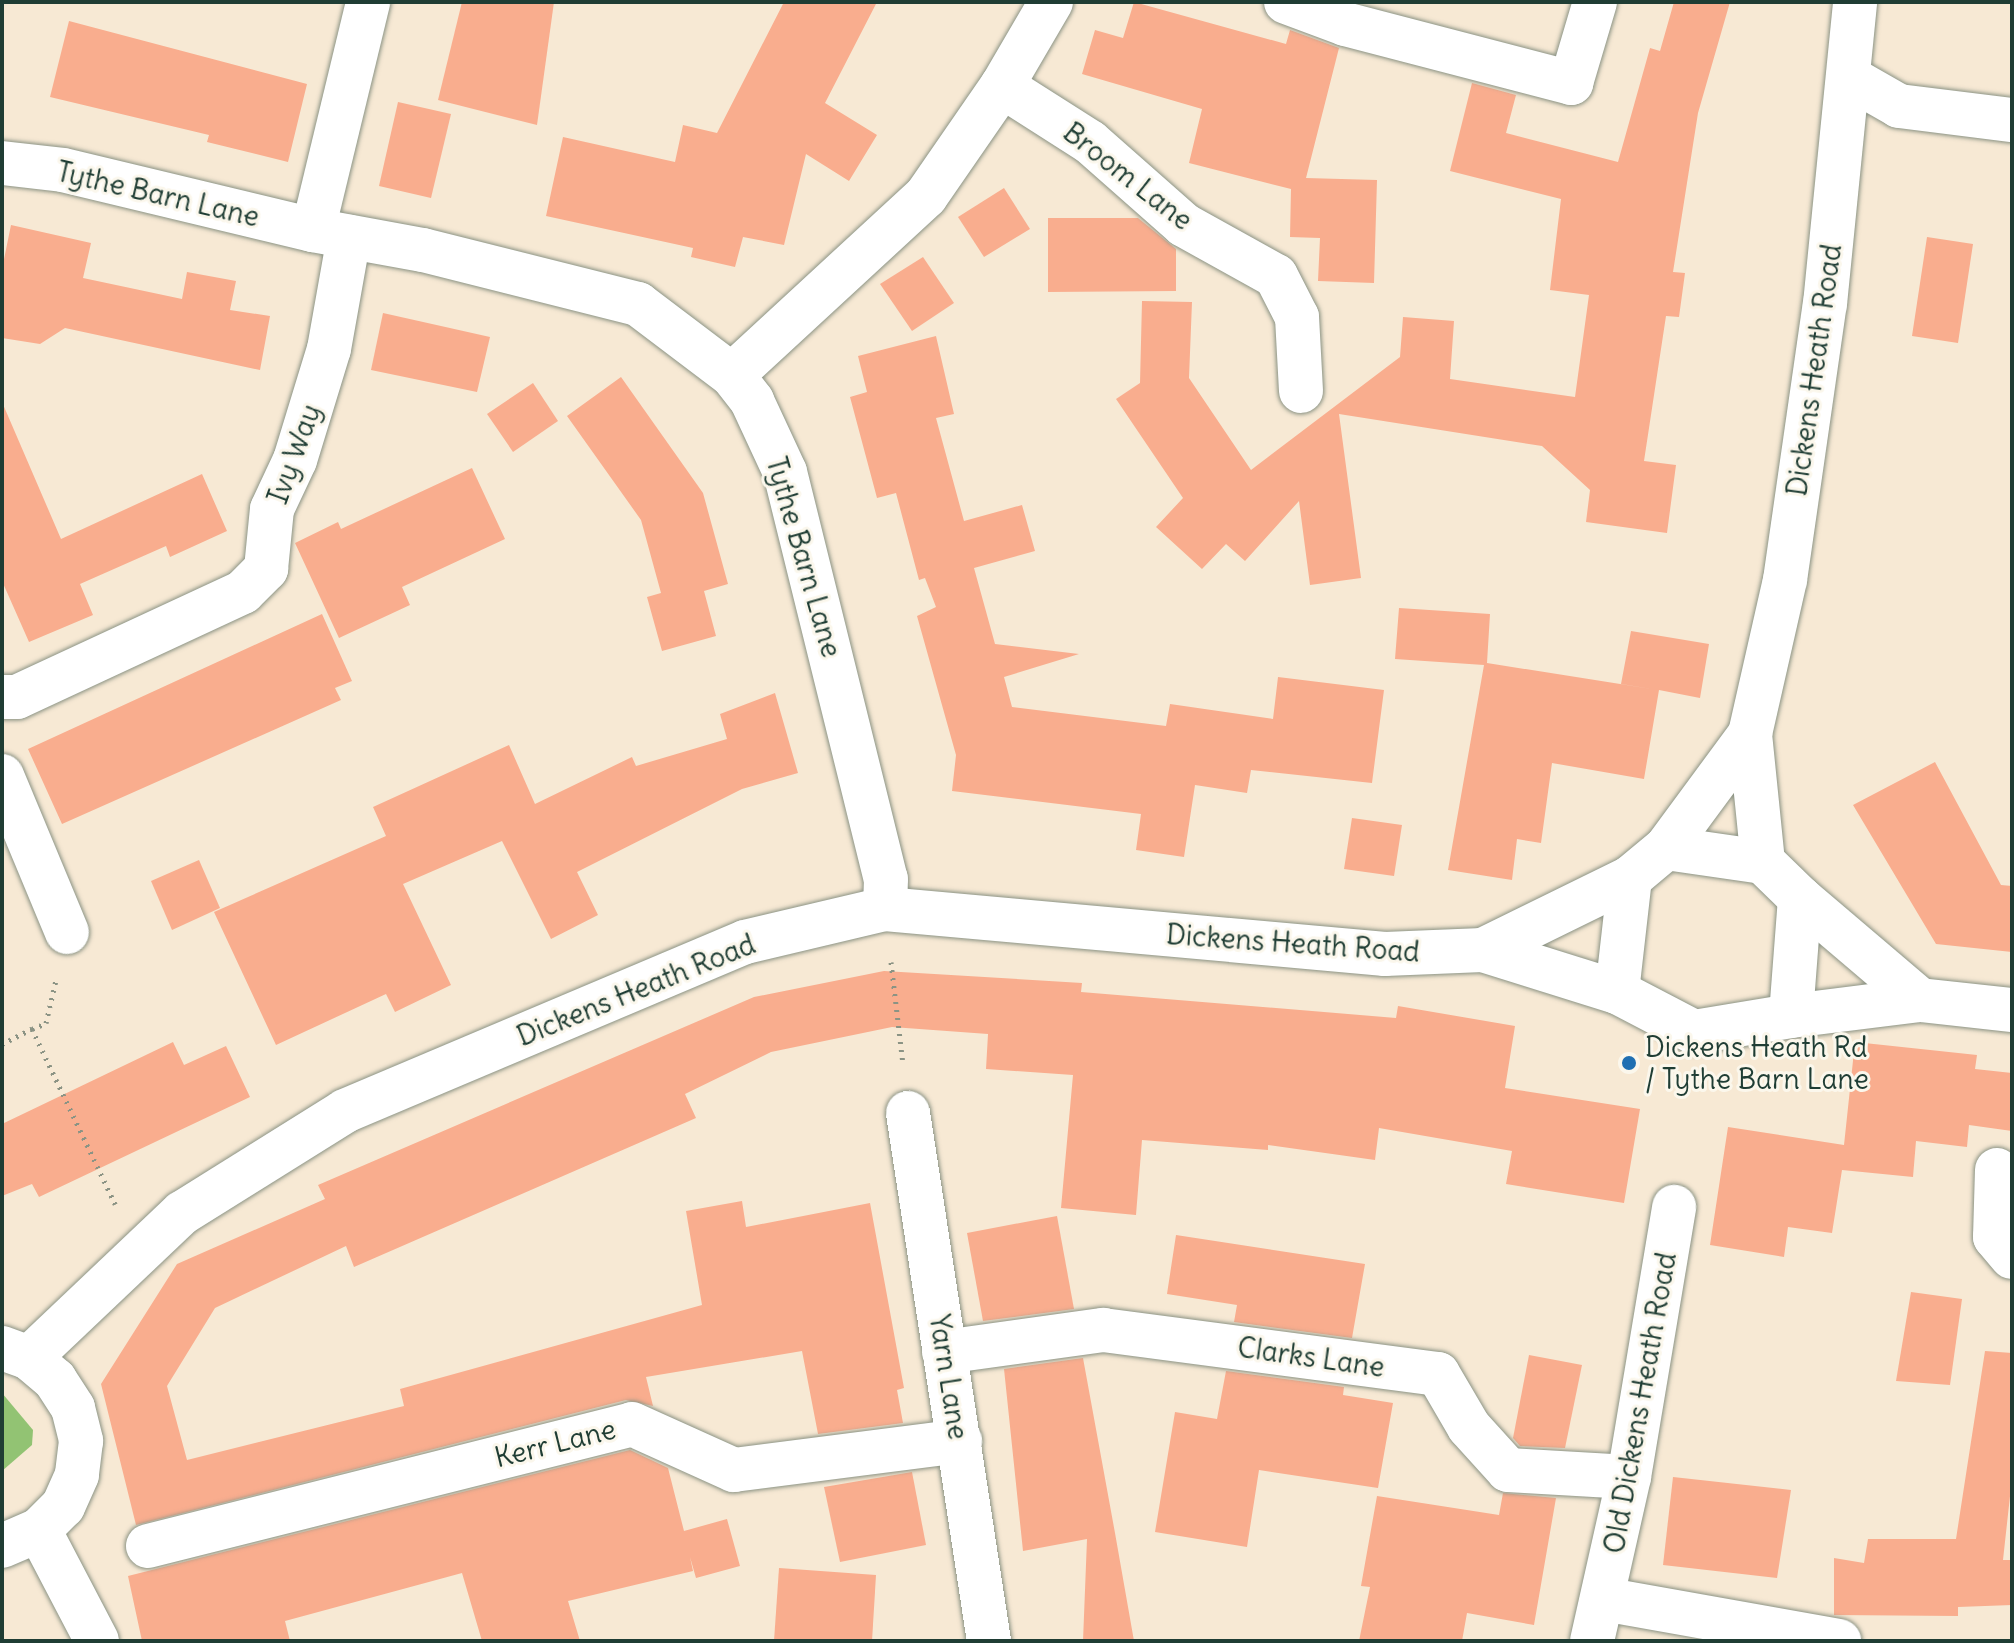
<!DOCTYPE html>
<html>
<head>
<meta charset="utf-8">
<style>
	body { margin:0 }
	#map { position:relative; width:2014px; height:1643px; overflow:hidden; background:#f7e9d4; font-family:Delius,sans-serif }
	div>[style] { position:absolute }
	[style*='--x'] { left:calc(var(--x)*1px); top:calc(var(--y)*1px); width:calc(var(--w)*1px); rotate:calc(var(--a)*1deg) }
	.green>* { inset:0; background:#92c373 }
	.building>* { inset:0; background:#f9ad8e }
	.path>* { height:5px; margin-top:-2.5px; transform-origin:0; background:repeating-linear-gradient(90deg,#8b9384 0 2px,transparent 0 8px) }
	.roads { filter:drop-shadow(0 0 2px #8b9384) drop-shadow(0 0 2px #8b9384) }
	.minor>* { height:44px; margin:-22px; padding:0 22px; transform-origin:22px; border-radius:22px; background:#fff }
	.dots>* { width:22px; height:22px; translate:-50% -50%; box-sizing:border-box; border:4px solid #fbf7ec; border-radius:50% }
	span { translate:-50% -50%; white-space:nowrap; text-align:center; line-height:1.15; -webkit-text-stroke:6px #fbf7ec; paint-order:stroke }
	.street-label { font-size:28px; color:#1f3d34 }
	.poi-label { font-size:28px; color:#1f3d34 }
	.left { translate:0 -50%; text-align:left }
	.frame { position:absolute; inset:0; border:4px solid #1f3d34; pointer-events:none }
</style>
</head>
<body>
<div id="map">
	<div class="green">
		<div style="clip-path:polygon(2px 1393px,33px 1430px,32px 1445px,2px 1471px)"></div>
	</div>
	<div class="building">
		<div style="clip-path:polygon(462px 2px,554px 2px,537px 125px,438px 100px)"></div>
		<div style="clip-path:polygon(784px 2px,877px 2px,825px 103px,877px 135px,849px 181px,806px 154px,784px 245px,743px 237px,735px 267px,691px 257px,693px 248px,546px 216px,563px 137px,675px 162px,683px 125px,717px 133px)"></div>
		<div style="clip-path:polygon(1134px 2px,1286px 44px,1290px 30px,1339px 48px,1306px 178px,1377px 180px,1374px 283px,1318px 281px,1320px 238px,1290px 237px,1291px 189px,1189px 163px,1202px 109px,1082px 74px,1095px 30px,1123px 38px)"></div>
		<div style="clip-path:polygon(1674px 2px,1730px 2px,1698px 113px,1673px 272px,1685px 273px,1679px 317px,1666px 316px,1644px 461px,1676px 465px,1667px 533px,1586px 522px,1590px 490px,1542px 446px,1339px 414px,1361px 578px,1310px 585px,1299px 501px,1245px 561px,1226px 544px,1202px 569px,1156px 527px,1183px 498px,1116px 399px,1140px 383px,1142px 301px,1192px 302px,1189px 378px,1251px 470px,1400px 357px,1403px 317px,1454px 321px,1450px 379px,1575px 397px,1589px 295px,1550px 290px,1561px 199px,1450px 171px,1472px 83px,1516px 95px,1506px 133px,1618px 162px,1650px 48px,1660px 51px)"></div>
		<div style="clip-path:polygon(69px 21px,307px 84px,288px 162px,207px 142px,209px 135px,50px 97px)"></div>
		<div style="clip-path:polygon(398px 102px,451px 114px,431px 198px,379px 186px)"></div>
		<div style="clip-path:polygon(1004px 188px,1030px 229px,984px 257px,958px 217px)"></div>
		<div style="clip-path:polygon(1048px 218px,1138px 218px,1176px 249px,1176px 291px,1048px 292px)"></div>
		<div style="clip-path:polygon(11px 225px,91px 243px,83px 278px,182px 299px,187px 272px,236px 281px,230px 310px,270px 316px,260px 370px,65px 328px,40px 344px,2px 338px,2px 269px)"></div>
		<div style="clip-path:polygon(1927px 237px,1973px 244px,1958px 343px,1912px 336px)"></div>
		<div style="clip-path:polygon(923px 257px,954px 303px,912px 331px,880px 284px)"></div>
		<div style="clip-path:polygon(383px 313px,490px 337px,477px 392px,371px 370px)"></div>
		<div style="clip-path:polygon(936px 336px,954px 414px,936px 418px,964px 521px,1022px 505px,1035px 551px,974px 568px,995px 644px,1079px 654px,1004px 677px,1012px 707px,1166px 726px,1170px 704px,1273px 719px,1278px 677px,1384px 690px,1372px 783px,1251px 770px,1247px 793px,1195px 785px,1184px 857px,1136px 850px,1141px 814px,952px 791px,956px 755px,917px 616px,936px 607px,925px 578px,919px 580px,896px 493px,877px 498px,850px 397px,867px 392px,858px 356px)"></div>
		<div style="clip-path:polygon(621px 377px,703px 493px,728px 584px,704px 591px,716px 636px,662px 651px,647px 597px,661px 593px,641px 520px,567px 416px)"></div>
		<div style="clip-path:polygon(533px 383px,558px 421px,513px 452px,487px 414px)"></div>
		<div style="clip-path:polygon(2px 402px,61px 539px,202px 474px,227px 531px,170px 557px,166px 546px,80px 584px,93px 615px,29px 642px,2px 581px)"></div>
		<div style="clip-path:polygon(472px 468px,505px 539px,402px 587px,410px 605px,339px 638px,295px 543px,338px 522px,341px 529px)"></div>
		<div style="clip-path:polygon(1399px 608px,1490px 614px,1487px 663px,1658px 690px,1621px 684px,1631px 631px,1709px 644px,1700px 698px,1659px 690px,1644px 779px,1552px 763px,1541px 843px,1517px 839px,1512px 880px,1448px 870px,1484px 665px,1395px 659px)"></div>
		<div style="clip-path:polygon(322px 614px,352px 681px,335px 688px,341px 700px,62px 824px,28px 749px)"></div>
		<div style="clip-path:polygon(775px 693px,798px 773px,742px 789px,577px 872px,598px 915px,551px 939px,502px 841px,403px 884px,451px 985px,395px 1012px,386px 994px,276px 1045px,214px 912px,386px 836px,373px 807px,509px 745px,535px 804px,632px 757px,636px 766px,727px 739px,720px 714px)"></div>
		<div style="clip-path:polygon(1935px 762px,2001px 885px,2012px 886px,2012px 952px,1936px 944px,1853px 805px)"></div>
		<div style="clip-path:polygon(1352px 818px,1402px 825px,1394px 876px,1344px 869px)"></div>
		<div style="clip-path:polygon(199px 860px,220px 908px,172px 930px,151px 881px)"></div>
		<div style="clip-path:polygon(884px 971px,1082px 983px,1081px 992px,1396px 1018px,1398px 1006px,1515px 1026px,1505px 1088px,1640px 1109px,1624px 1203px,1506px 1184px,1512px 1151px,1379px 1128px,1375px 1160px,1268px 1145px,1268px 1150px,1142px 1140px,1136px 1215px,1061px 1208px,1073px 1075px,986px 1069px,988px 1034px,892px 1027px,771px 1052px,685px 1094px,696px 1118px,354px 1267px,346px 1246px,215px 1308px,167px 1386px,187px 1460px,404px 1406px,400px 1389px,702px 1305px,686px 1211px,742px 1201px,746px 1227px,870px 1203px,904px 1388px,897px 1390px,903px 1423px,818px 1434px,802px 1351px,646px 1377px,653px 1406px,626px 1400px,136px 1525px,101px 1384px,177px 1264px,325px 1199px,318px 1185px,754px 997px)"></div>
		<div style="clip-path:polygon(173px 1042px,184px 1065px,226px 1046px,250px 1097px,39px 1197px,32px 1184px,2px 1196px,2px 1124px)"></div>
		<div style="clip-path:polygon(1855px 1042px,1977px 1055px,1975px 1069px,2012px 1073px,2012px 1131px,1969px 1125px,1967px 1147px,1916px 1141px,1913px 1177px,1842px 1170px,1832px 1233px,1788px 1227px,1784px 1257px,1710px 1245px,1728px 1127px,1844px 1145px)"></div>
		<div style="clip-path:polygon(1057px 1216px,1074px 1309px,983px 1321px,967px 1233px)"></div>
		<div style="clip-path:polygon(1176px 1235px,1365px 1264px,1352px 1338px,1234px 1322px,1237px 1305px,1167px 1294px)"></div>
		<div style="clip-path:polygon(1911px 1292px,1962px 1299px,1950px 1385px,1896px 1381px)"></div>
		<div style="clip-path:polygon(1985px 1351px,2012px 1353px,2012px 1478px,2003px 1560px,2012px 1560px,2012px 1605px,1958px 1607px,1958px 1616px,1834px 1615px,1834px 1558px,1864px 1563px,1868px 1539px,1956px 1539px)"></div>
		<div style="clip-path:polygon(1529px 1355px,1582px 1365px,1565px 1448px,1520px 1446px,1513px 1438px)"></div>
		<div style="clip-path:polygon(1083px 1358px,1115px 1533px,1134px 1641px,1083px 1641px,1087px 1539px,1023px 1551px,1004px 1369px)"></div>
		<div style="clip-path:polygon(1226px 1371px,1344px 1387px,1343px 1395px,1393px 1403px,1378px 1488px,1259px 1470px,1247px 1547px,1155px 1532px,1175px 1412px,1217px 1419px)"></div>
		<div style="clip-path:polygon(630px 1450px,668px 1468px,684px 1531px,727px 1519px,740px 1566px,696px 1578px,690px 1557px,693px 1571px,568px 1601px,580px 1641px,482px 1641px,462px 1573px,285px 1621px,290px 1641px,142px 1641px,128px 1576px)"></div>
		<div style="clip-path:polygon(912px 1472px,926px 1545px,840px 1562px,824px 1487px)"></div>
		<div style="clip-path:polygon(1673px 1477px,1791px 1490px,1777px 1578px,1663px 1565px)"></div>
		<div style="clip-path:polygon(1503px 1493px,1556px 1498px,1534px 1625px,1467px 1613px,1462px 1641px,1359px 1641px,1370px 1587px,1361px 1586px,1377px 1496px,1499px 1515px)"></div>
		<div style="clip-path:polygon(779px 1568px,876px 1575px,872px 1641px,774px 1641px)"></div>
	</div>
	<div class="path">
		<div style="--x:891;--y:962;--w:103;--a:83.3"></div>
		<div style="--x:32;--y:1029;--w:15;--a:-23"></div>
		<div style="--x:46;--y:1023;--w:44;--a:-76.9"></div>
		<div style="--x:2;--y:1044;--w:34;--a:-27"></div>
		<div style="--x:32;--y:1029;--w:194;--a:64.6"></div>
	</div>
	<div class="roads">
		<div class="minor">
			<div style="--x:1286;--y:2;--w:63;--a:20.4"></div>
			<div style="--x:1345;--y:24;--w:234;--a:14.6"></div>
			<div style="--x:1571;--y:83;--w:84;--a:-73.5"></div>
			<div style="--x:1850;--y:78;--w:56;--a:29.7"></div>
			<div style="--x:1899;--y:106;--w:114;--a:7.1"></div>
			<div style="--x:1002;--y:86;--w:104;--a:32.5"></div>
			<div style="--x:1090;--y:142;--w:125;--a:41.4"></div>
			<div style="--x:1184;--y:225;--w:105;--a:29"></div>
			<div style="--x:1276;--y:276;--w:46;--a:62.9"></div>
			<div style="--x:1297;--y:317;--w:74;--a:86.9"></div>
			<div style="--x:2;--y:163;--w:61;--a:6.5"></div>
			<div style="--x:63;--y:170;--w:257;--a:13.5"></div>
			<div style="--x:313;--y:230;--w:112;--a:10.3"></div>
			<div style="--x:423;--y:250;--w:222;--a:14.1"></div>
			<div style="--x:638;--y:304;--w:118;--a:37.1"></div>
			<div style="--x:732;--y:375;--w:33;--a:52"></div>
			<div style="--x:752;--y:401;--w:78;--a:65.1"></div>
			<div style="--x:785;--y:472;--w:419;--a:76.1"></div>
			<div style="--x:886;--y:879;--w:30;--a:92"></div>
			<div style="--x:313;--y:230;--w:235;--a:-76.4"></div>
			<div style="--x:732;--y:375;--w:264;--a:-42.7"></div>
			<div style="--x:926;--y:196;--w:134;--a:-55.4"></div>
			<div style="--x:1002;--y:86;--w:97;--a:-59.7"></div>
			<div style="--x:2;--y:697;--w:15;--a:0"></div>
			<div style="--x:17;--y:697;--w:249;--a:-24.9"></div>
			<div style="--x:243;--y:592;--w:33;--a:-45"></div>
			<div style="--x:266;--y:569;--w:60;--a:-84.3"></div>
			<div style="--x:272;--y:509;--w:54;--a:-64.9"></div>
			<div style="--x:295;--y:460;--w:116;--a:-73"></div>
			<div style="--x:329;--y:349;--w:114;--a:-79.9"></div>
			<div style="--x:2;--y:776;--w:169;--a:67.4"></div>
			<div style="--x:1666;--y:848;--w:142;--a:-53.6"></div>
			<div style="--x:1763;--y:862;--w:129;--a:-95.8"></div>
			<div style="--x:1750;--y:734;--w:158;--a:-77.2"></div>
			<div style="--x:1785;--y:580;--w:279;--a:-81.8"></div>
			<div style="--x:1825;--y:304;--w:303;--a:-84.3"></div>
			<div style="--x:1800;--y:898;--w:157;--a:40.4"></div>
			<div style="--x:1483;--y:950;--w:164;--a:-26.1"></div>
			<div style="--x:1630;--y:878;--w:47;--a:-39.8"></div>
			<div style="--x:1666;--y:848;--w:98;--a:8.2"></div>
			<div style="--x:1763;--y:862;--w:52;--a:44.2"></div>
			<div style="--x:1800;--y:898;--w:118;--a:94.4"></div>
			<div style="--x:1791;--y:1016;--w:98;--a:170.6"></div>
			<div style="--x:1694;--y:1032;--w:87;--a:-152.5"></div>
			<div style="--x:1617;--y:992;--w:115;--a:-83.5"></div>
			<div style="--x:1791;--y:1016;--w:130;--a:-7.1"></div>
			<div style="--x:1920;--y:1000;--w:93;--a:6.2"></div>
			<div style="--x:908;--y:1113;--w:534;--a:81.28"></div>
			<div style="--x:1997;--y:1170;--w:67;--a:91.7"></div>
			<div style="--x:1995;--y:1237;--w:26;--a:50"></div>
			<div style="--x:2;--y:1348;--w:29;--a:20"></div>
			<div style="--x:29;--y:1358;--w:34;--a:40"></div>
			<div style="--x:55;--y:1380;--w:33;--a:57"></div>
			<div style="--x:73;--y:1408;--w:34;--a:76"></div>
			<div style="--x:81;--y:1441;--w:34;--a:97"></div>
			<div style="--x:77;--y:1475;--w:34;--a:114"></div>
			<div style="--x:63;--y:1506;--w:34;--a:135"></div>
			<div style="--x:39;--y:1530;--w:40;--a:156.6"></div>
			<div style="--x:944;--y:1352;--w:161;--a:-7.9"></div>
			<div style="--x:1103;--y:1330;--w:338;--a:7.5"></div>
			<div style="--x:1438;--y:1374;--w:61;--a:59.7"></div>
			<div style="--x:1469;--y:1427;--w:58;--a:47.8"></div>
			<div style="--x:1508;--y:1470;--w:121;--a:3.3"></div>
			<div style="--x:29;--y:1358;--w:211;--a:-43.5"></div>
			<div style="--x:182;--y:1213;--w:192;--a:-32"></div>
			<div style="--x:345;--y:1111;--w:434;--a:-22.9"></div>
			<div style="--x:745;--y:942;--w:144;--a:-13.3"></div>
			<div style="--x:885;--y:909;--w:502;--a:5.14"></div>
			<div style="--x:1385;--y:954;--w:98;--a:-2.3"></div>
			<div style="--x:1483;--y:950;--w:140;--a:17.4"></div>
			<div style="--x:39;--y:1530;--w:125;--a:62.4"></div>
			<div style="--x:148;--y:1546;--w:499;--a:-14.1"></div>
			<div style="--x:632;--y:1424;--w:112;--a:24.3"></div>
			<div style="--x:734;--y:1470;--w:228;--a:-7.3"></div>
			<div style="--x:1603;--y:1599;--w:240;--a:10.1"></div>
			<div style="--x:1592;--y:1641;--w:168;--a:-77.3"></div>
			<div style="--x:1629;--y:1477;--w:274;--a:-80.5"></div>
		</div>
	</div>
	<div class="dots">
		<div style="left:1629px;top:1063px;background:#1f6fb2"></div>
	</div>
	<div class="street-label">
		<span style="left:1128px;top:176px;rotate:38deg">Broom Lane</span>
		<span style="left:158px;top:194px;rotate:13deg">Tythe Barn Lane</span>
		<span style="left:1814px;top:370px;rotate:-82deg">Dickens Heath Road</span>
		<span style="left:294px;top:454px;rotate:-70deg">Ivy Way</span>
		<span style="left:804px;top:557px;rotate:74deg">Tythe Barn Lane</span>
		<span style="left:1293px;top:943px;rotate:4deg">Dickens Heath Road</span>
		<span style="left:636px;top:990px;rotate:-22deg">Dickens Heath Road</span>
		<span style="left:1311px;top:1357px;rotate:8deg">Clarks Lane</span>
		<span style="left:949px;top:1377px;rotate:81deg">Yarn Lane</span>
		<span style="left:1640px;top:1403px;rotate:-80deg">Old Dickens Heath Road</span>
		<span style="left:555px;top:1443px;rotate:-14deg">Kerr Lane</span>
	</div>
	<div class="poi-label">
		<span class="left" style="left:1645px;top:1063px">Dickens Heath Rd<br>/ Tythe Barn Lane</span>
	</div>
	<div class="frame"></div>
</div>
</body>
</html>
